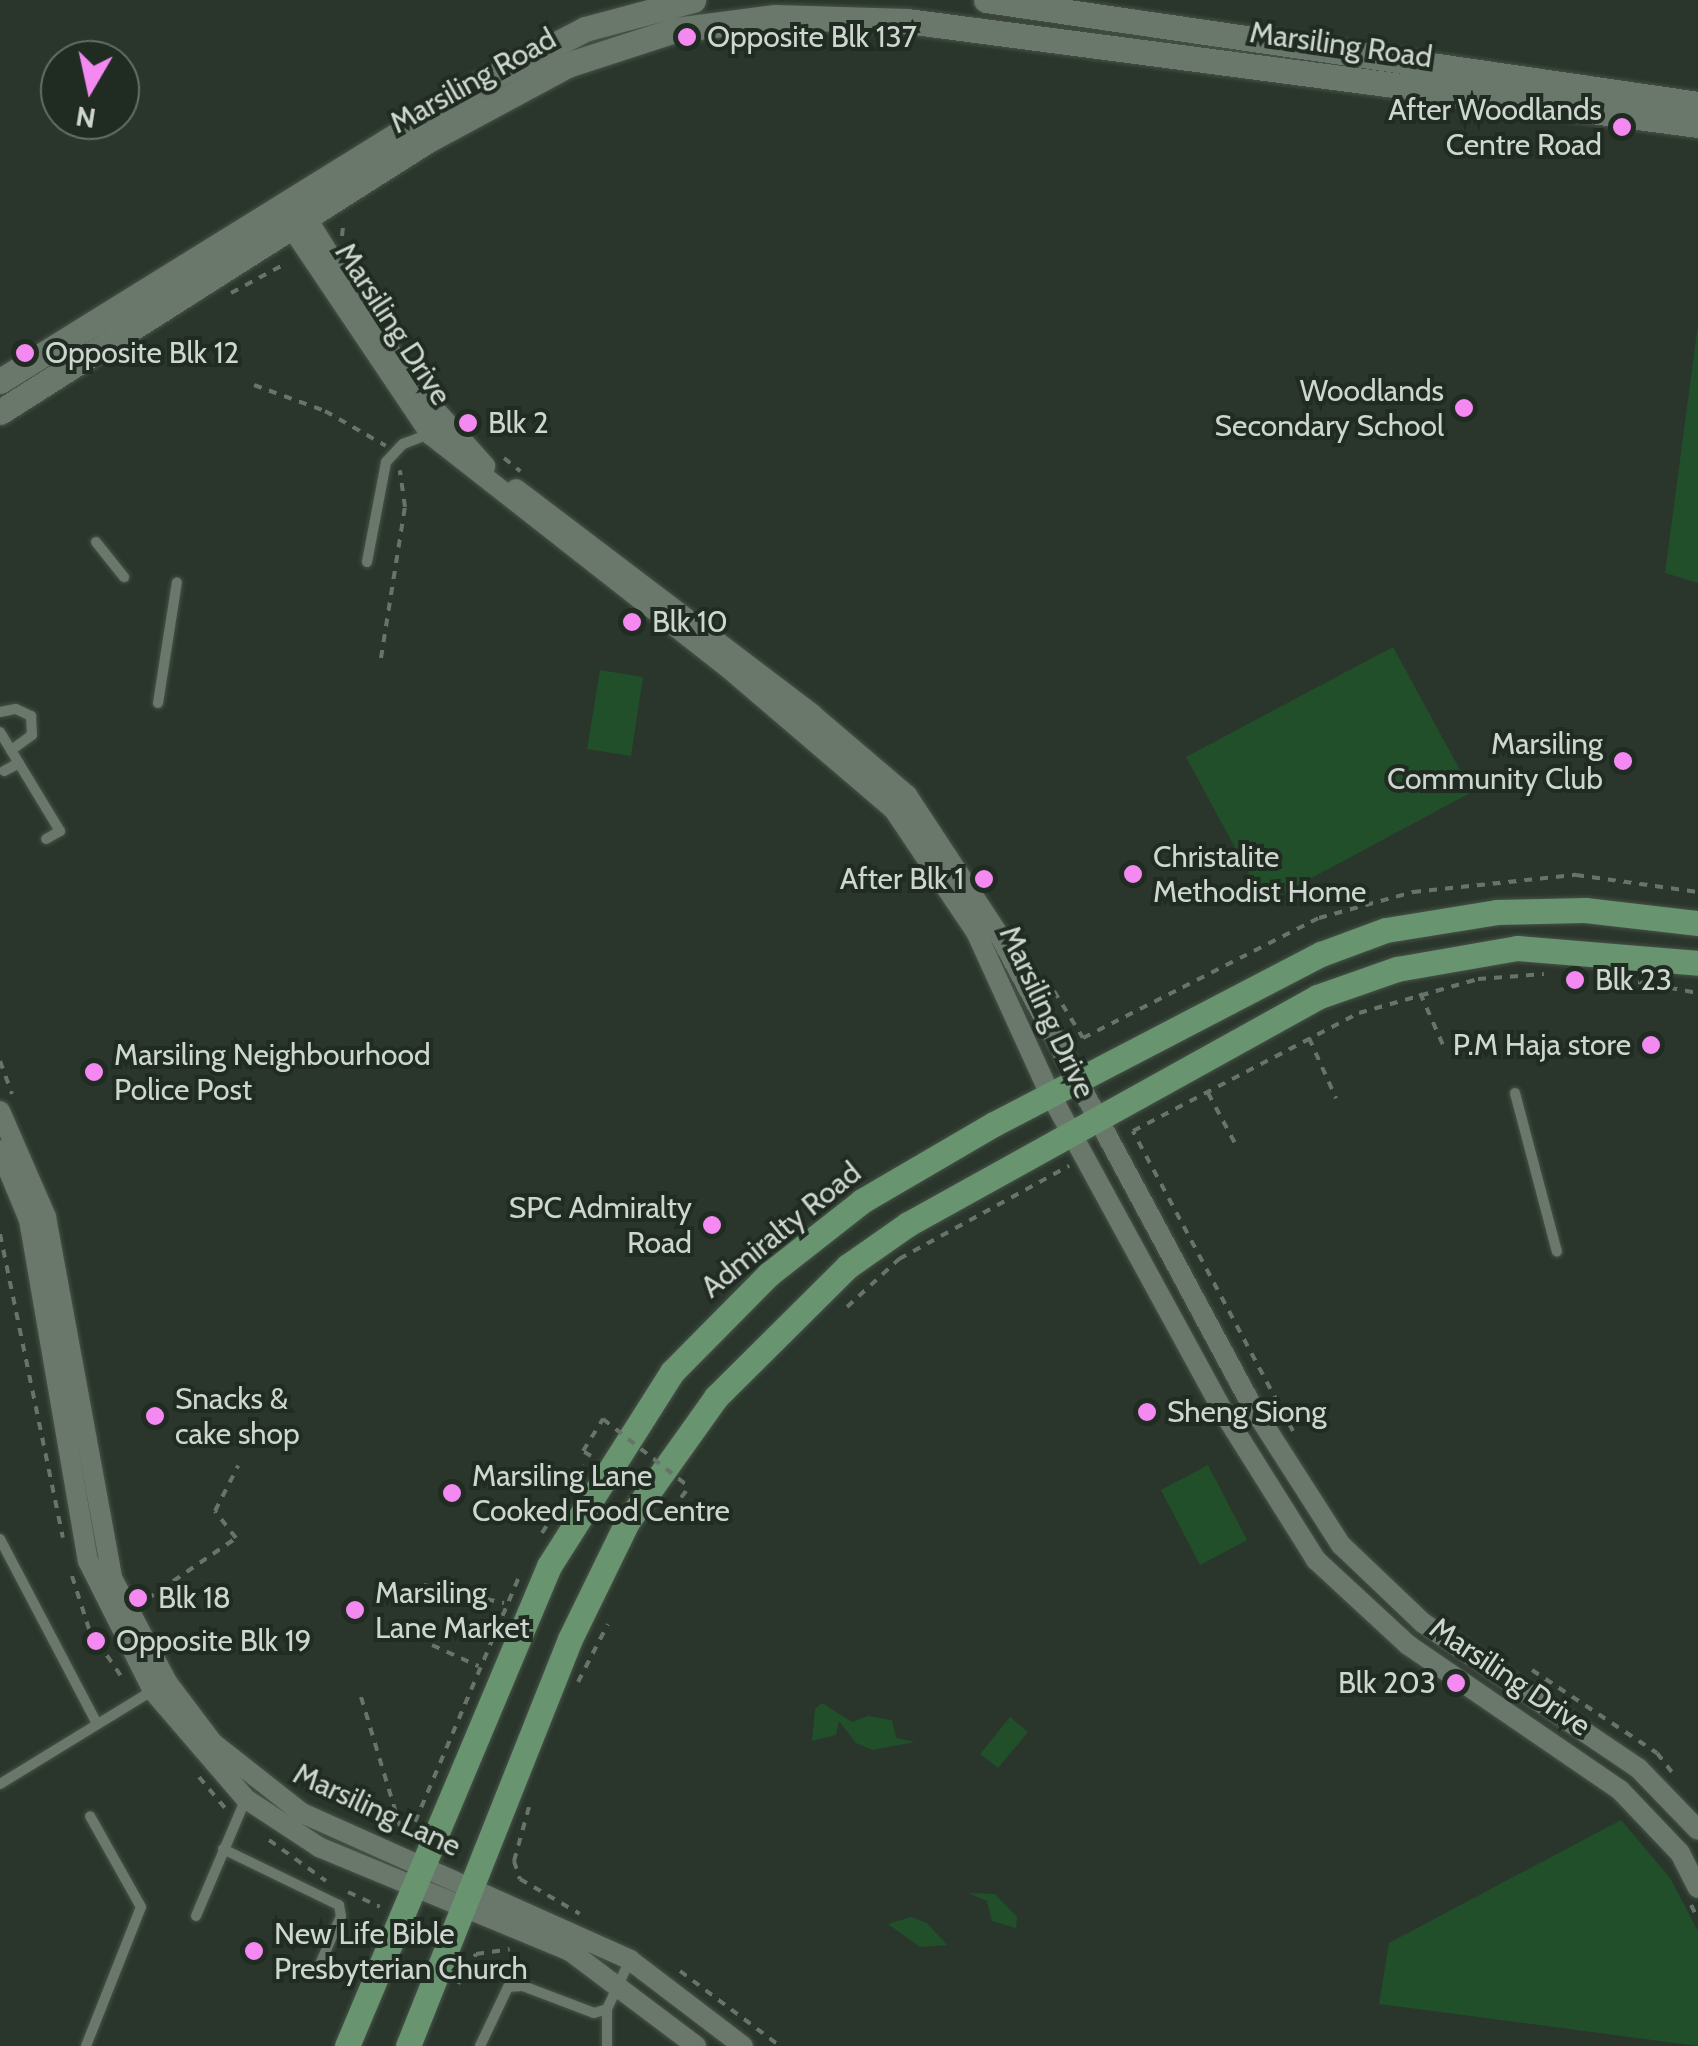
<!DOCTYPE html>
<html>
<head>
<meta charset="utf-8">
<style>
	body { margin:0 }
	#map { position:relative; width:1698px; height:2046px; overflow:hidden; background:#2a362b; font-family:Cabin,sans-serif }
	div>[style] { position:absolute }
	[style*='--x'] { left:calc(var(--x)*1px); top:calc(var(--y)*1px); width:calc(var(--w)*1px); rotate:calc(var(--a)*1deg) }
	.green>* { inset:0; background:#214f2a }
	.path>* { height:4px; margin-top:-2px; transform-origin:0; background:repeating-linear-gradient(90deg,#687369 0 8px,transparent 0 16px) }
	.roads { filter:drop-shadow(0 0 2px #475148) drop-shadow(0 0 2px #475148) }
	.service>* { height:10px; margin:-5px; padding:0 5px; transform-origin:5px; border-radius:5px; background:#6a776b }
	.minor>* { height:20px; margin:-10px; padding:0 10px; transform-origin:10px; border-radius:10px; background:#6a776b }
	.tertiary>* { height:25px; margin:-12.5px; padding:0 12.5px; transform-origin:12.5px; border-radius:12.5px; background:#6a776b }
	.primary>* { height:25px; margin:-12.5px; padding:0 12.5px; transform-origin:12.5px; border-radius:12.5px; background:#68946f }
	.path-bridge>* { height:4px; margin-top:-2px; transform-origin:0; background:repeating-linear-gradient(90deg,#687369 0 8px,transparent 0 16px) }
	.dots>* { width:28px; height:28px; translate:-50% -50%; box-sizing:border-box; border:5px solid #202b21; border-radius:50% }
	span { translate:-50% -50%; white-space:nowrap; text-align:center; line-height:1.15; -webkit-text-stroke:8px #202b21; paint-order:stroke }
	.poi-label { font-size:30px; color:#ced6cf }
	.left { translate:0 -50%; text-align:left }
	.right { translate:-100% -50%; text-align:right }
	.street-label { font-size:30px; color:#ced6cf }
	.north { position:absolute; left:40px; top:40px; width:100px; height:100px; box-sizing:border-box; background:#202b21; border:2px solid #666f67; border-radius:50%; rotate:189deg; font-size:28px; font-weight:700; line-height:40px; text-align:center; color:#ced6cf }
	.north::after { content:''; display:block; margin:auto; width:35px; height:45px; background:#f489f1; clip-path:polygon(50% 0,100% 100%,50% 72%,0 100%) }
</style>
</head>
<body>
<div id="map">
	<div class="green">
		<div style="clip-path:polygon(1698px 324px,1698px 583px,1665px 573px)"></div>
		<div style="clip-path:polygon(1393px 647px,1472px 792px,1265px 903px,1186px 757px)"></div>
		<div style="clip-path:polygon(600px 670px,643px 677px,631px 756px,587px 749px)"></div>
		<div style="clip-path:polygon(1208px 1465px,1247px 1540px,1200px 1565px,1161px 1490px)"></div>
		<div style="clip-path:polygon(822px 1703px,852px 1722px,868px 1716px,892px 1720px,896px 1738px,915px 1742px,872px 1750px,856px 1743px,839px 1721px,836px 1735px,812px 1741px,815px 1709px)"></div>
		<div style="clip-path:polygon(1010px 1717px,1028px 1732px,998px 1768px,980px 1754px)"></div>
		<div style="clip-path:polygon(1621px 1820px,1670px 1878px,1698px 1931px,1698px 2046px,1379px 2004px,1389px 1943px)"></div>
		<div style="clip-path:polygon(968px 1893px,995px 1894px,1017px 1917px,1016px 1928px,992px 1921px,987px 1901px)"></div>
		<div style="clip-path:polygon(911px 1917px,927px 1923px,947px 1945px,920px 1947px,888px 1924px)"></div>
	</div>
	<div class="path">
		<div style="--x:342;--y:236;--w:10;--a:-84"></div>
		<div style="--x:231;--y:293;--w:57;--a:-28.4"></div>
		<div style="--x:254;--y:385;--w:76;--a:20.1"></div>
		<div style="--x:325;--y:411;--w:70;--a:29.8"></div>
		<div style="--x:504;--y:458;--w:21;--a:39"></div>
		<div style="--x:381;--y:658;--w:153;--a:-81"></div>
		<div style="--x:405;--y:507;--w:37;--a:-98"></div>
		<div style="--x:1638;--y:982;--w:61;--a:10.4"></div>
		<div style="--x:1054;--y:991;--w:55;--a:58.3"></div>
		<div style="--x:1083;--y:1038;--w:265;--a:-27"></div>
		<div style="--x:1319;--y:918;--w:98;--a:-15.5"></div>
		<div style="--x:1413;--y:892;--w:164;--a:-6"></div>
		<div style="--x:1576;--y:875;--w:123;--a:7.9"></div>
		<div style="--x:1420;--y:993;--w:57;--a:66.1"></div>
		<div style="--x:1309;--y:1038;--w:66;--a:65.8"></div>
		<div style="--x:0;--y:1061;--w:35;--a:70"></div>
		<div style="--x:1208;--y:1093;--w:59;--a:61.7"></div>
		<div style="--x:0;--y:1234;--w:310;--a:78.3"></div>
		<div style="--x:847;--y:1307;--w:71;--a:-42.7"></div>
		<div style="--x:899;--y:1259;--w:194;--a:-28.7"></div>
		<div style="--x:1293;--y:1431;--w:340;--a:-118.1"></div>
		<div style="--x:1133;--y:1131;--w:255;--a:-27.6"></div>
		<div style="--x:1359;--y:1013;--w:124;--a:-15.9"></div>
		<div style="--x:1478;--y:979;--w:66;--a:-4.3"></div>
		<div style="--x:591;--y:1456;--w:9;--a:-148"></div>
		<div style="--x:583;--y:1451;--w:38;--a:-58"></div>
		<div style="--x:654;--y:1518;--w:9;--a:32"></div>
		<div style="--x:662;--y:1523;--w:45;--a:-53.1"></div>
		<div style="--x:542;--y:1533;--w:80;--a:-57.7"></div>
		<div style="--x:72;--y:1576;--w:56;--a:72.2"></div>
		<div style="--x:89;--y:1629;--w:60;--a:55.8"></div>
		<div style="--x:424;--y:1585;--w:82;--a:12.7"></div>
		<div style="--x:147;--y:1599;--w:108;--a:-34.4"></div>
		<div style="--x:236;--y:1538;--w:34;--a:-128"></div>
		<div style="--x:215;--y:1511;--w:51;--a:-62.9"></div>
		<div style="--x:432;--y:1645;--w:51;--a:24.5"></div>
		<div style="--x:1532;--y:1670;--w:150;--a:33.6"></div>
		<div style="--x:1657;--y:1753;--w:31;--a:52"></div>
		<div style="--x:578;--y:1682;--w:65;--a:-62.7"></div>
		<div style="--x:361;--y:1697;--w:135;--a:73.2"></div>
		<div style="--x:199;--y:1777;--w:40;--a:50"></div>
		<div style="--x:529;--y:1807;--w:56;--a:105.5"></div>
		<div style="--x:514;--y:1861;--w:19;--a:72"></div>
		<div style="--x:520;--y:1879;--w:69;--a:30.3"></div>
		<div style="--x:387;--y:1828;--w:29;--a:-12"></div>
		<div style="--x:415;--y:1822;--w:272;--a:-67"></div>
		<div style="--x:269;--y:1840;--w:70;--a:35.7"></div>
		<div style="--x:348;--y:1892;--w:35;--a:25"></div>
		<div style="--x:1691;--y:1905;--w:16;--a:63"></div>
		<div style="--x:680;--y:1971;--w:125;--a:36.9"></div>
		<div style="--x:458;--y:1984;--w:35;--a:-59"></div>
		<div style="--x:476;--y:1954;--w:34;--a:-8"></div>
	</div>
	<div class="roads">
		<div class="service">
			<div style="--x:96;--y:542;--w:45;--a:51.3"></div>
			<div style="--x:367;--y:562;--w:102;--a:-79.2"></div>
			<div style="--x:386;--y:462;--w:25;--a:-47"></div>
			<div style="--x:403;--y:444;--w:31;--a:-21"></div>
			<div style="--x:158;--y:703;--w:122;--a:-81.1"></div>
			<div style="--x:0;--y:712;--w:16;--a:-11"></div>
			<div style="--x:16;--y:709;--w:17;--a:25"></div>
			<div style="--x:31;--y:716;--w:19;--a:87"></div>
			<div style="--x:32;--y:735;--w:26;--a:144"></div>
			<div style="--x:0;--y:732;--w:116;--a:58.8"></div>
			<div style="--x:60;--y:831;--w:16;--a:150"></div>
			<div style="--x:4;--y:771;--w:17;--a:-28"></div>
			<div style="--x:1515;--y:1093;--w:164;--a:75.2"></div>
			<div style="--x:0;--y:1539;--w:209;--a:62.3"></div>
			<div style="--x:0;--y:1784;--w:178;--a:-31.5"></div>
			<div style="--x:223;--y:1849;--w:129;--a:25.8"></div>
			<div style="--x:339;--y:1905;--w:11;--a:80"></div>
			<div style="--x:341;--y:1916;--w:50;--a:113.5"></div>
			<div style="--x:196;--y:1916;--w:128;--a:-67"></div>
			<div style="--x:86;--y:2046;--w:149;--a:-68.4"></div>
			<div style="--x:141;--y:1907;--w:104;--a:-119.3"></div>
			<div style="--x:480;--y:2046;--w:65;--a:-64.6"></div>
			<div style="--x:508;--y:1987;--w:15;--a:-4"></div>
			<div style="--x:523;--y:1986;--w:76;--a:20.8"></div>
			<div style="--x:594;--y:2013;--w:14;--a:-17"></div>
			<div style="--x:607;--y:2046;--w:37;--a:-90"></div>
			<div style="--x:607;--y:2009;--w:54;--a:-64.9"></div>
		</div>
		<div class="minor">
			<div style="--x:299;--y:206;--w:203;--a:57.9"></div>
			<div style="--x:407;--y:378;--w:118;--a:48.4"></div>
			<div style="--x:285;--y:218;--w:262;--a:56.1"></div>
			<div style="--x:431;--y:435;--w:377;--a:38.1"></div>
			<div style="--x:728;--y:668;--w:218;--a:40.5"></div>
			<div style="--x:894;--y:810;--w:147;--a:56.1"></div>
			<div style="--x:976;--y:932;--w:176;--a:65.5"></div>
			<div style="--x:1049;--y:1092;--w:371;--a:61.4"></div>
			<div style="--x:1227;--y:1418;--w:168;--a:57.9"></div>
			<div style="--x:1316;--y:1560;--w:125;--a:42.7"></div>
			<div style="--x:1408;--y:1645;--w:257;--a:34.4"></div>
			<div style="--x:1620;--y:1790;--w:87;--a:46.4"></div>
			<div style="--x:1680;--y:1853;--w:39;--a:63"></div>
			<div style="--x:516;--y:489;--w:372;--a:37.2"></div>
			<div style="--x:812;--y:714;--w:125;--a:40.5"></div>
			<div style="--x:907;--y:795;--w:171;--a:56.7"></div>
			<div style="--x:1001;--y:938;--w:531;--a:61.79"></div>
			<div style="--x:1252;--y:1406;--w:165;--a:57.4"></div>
			<div style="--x:1341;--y:1545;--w:113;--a:43.6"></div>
			<div style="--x:1423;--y:1623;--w:259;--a:34"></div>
			<div style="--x:1638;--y:1768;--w:86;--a:45.9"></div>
			<div style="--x:0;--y:1111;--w:116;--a:66.5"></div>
			<div style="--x:46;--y:1217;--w:367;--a:79.6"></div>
			<div style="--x:112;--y:1578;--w:118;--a:62.1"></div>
			<div style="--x:167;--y:1682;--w:76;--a:53"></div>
			<div style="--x:213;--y:1743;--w:113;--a:38.2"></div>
			<div style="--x:302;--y:1813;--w:359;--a:24.1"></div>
			<div style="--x:630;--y:1960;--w:142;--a:37.3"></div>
			<div style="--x:0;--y:1150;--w:76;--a:67.5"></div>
			<div style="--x:29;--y:1220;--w:346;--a:80.2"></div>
			<div style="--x:88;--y:1561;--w:145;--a:63.4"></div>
			<div style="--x:153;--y:1691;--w:143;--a:49.3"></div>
			<div style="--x:246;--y:1799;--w:87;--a:33.3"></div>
			<div style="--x:319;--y:1847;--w:272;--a:22.5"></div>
			<div style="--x:570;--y:1951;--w:158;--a:37"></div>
		</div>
		<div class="tertiary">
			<div style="--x:986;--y:0;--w:720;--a:8.31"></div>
			<div style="--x:0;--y:381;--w:564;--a:-31.8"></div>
			<div style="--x:479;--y:84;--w:119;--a:-27.4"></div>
			<div style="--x:585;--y:29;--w:112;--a:-15"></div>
			<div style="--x:0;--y:412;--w:507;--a:-32.44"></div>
			<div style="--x:428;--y:140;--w:158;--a:-28.3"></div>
			<div style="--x:567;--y:65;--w:114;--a:-18"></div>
			<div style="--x:675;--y:30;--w:101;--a:-7.4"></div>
			<div style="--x:775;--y:17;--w:132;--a:1.7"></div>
			<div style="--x:907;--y:21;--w:798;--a:7.49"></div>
		</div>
		<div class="primary">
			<div style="--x:347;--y:2046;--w:521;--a:-67.18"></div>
			<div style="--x:549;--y:1566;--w:230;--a:-57.6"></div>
			<div style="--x:672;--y:1372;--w:138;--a:-45.3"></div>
			<div style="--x:769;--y:1274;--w:118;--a:-38.1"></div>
			<div style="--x:862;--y:1201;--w:153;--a:-30.3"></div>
			<div style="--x:994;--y:1124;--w:369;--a:-27.5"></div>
			<div style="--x:1321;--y:954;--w:69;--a:-20.3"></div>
			<div style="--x:1386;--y:930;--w:112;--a:-9.2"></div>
			<div style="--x:1497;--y:912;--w:88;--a:-1.3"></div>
			<div style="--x:1585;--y:910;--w:114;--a:6.6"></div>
			<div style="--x:408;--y:2046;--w:438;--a:-68.3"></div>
			<div style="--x:570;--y:1639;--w:130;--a:-64"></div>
			<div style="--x:627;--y:1522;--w:153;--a:-54.5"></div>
			<div style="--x:716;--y:1397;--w:186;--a:-44.8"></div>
			<div style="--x:848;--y:1266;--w:73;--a:-35"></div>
			<div style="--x:908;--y:1224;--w:468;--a:-29"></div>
			<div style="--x:1317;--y:997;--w:85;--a:-19.3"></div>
			<div style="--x:1397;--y:969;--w:122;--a:-9.9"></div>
			<div style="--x:1517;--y:948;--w:182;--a:4.7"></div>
		</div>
	</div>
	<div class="path-bridge">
		<div style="--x:603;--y:1419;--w:110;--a:38.3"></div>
	</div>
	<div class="dots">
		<div style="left:687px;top:37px;background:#f489f1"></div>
		<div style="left:1622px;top:127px;background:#f489f1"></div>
		<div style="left:25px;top:353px;background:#f489f1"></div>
		<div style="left:1464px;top:408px;background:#f489f1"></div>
		<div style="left:468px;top:423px;background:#f489f1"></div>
		<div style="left:632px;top:622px;background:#f489f1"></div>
		<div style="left:1623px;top:761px;background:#f489f1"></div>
		<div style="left:1133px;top:874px;background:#f489f1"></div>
		<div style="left:984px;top:879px;background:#f489f1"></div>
		<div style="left:1575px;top:980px;background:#f489f1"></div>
		<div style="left:1651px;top:1045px;background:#f489f1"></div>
		<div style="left:94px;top:1072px;background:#f489f1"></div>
		<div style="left:712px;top:1225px;background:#f489f1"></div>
		<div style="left:1147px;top:1412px;background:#f489f1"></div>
		<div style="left:155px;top:1416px;background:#f489f1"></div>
		<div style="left:452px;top:1493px;background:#f489f1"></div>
		<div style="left:138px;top:1598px;background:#f489f1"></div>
		<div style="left:355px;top:1610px;background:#f489f1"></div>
		<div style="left:96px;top:1641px;background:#f489f1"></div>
		<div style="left:1456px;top:1683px;background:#f489f1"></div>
		<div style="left:254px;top:1951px;background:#f489f1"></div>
	</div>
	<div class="poi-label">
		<span class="left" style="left:707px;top:37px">Opposite Blk 137</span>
		<span class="right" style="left:1602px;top:127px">After Woodlands<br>Centre Road</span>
		<span class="left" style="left:45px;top:353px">Opposite Blk 12</span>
		<span class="right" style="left:1444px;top:408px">Woodlands<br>Secondary School</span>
		<span class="left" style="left:488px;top:423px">Blk 2</span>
		<span class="left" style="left:652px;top:622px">Blk 10</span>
		<span class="right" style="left:1603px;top:761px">Marsiling<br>Community Club</span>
		<span class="left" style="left:1153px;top:874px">Christalite<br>Methodist Home</span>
		<span class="right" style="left:964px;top:879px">After Blk 1</span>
		<span class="left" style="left:1595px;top:980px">Blk 23</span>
		<span class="right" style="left:1631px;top:1045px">P.M Haja store</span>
		<span class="left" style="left:114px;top:1072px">Marsiling Neighbourhood<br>Police Post</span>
		<span class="right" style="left:692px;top:1225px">SPC Admiralty<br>Road</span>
		<span class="left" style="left:175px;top:1416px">Snacks &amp;<br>cake shop</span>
		<span class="left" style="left:1167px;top:1412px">Sheng Siong</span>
		<span class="left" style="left:472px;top:1493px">Marsiling Lane<br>Cooked Food Centre</span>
		<span class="left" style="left:375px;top:1610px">Marsiling<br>Lane Market</span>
		<span class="left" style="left:158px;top:1598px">Blk 18</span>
		<span class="left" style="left:116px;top:1641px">Opposite Blk 19</span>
		<span class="right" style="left:1436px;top:1683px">Blk 203</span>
		<span class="left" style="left:274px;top:1951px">New Life Bible<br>Presbyterian Church</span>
	</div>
	<div class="street-label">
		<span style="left:1341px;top:45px;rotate:8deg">Marsiling Road</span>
		<span style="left:473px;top:81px;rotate:-29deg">Marsiling Road</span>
		<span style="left:393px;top:324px;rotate:57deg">Marsiling Drive</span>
		<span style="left:1047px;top:1012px;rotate:65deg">Marsiling Drive</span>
		<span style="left:781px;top:1230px;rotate:-39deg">Admiralty Road</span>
		<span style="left:1510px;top:1677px;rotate:34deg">Marsiling Drive</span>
		<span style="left:377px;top:1810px;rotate:25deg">Marsiling Lane</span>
	</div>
	<div class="north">N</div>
</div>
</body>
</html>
